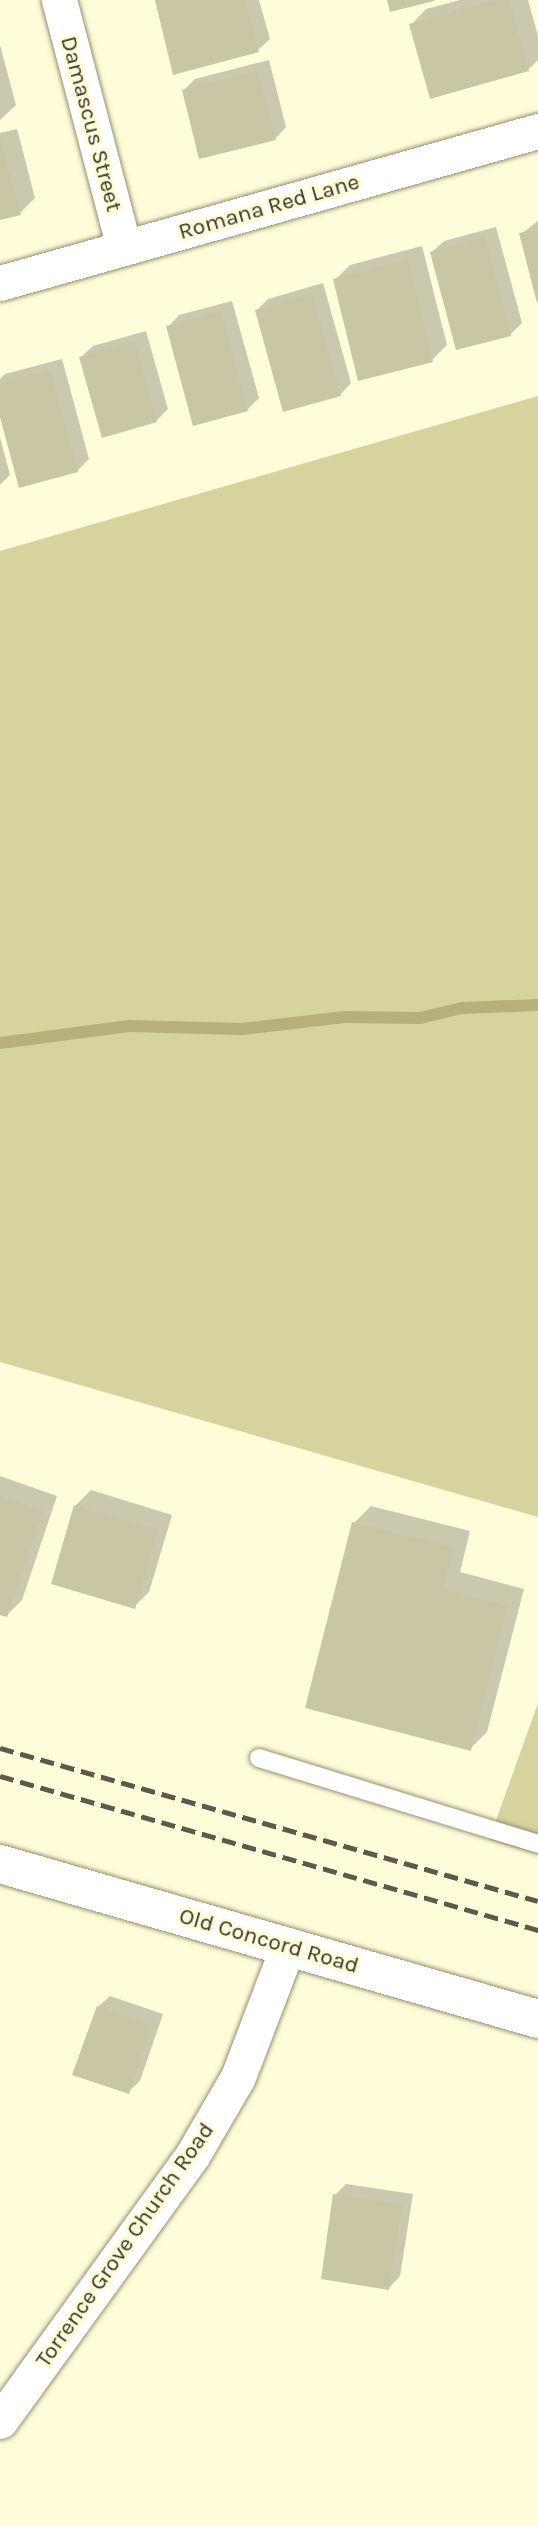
<!DOCTYPE html>
<html>
<head>
<meta charset="utf-8">
<style>
	body { margin:0 }
	#map { position:relative; width:538px; height:2526px; overflow:hidden; background:#fefcd9; font-family:Karla,sans-serif }
	div>[style] { position:absolute }
	[style*='--x'] { left:calc(var(--x)*1px); top:calc(var(--y)*1px); width:calc(var(--w)*1px); rotate:calc(var(--a)*1deg) }
	.green>* { inset:0; background:#d7d39f }
	.shadow>* { inset:0; background:#0003 }
	.stream>* { height:12px; margin:-6px; padding:0 6px; transform-origin:6px; border-radius:6px; background:#b6b17a }
	.building>* { inset:0; background:#c8c6a5 }
	.roads { filter:drop-shadow(0 0 2px #949172) drop-shadow(0 0 2px #949172) }
	.lane>* { height:18px; margin:-9px; padding:0 9px; transform-origin:9px; border-radius:9px; background:#fff }
	.street>* { height:35px; margin:-17.5px; padding:0 17.5px; transform-origin:17.5px; border-radius:17.5px; background:#fff }
	.secondary>* { height:38px; margin:-19px; padding:0 19px; transform-origin:19px; border-radius:19px; background:#fff }
	.rail>* { height:5px; margin-top:-2.5px; transform-origin:0; background:repeating-linear-gradient(90deg,#5c5a49 0 14px,transparent 0 21px) }
	span { translate:-50% -50%; white-space:nowrap; text-align:center; line-height:1.15; -webkit-text-stroke:7px #fefcd9; paint-order:stroke }
	.street-label { font-size:23px; color:#373528 }
</style>
</head>
<body>
<div id="map">
	<div class="green">
		<div style="clip-path:polygon(538px 396px,538px 1517px,0 1362px,0 551px)"></div>
		<div style="clip-path:polygon(538px 1703px,538px 1854px,489px 1840px)"></div>
	</div>
	<div class="shadow">
		<div style="clip-path:polygon(259px 0,270px 39px,258px 50px,174px 73px,156px 0)"></div>
		<div style="clip-path:polygon(460px 0,528px 0,538px 36px,538px 60px,528px 70px,411px 25px,426px 9px)"></div>
		<div style="clip-path:polygon(0 45px,16px 105px,0 120px)"></div>
		<div style="clip-path:polygon(269px 60px,286px 127px,275px 139px,184px 90px,195px 79px)"></div>
		<div style="clip-path:polygon(17px 129px,35px 198px,20px 213px,0 219px,0 133px)"></div>
		<div style="clip-path:polygon(538px 221px,538px 299px,521px 234px)"></div>
		<div style="clip-path:polygon(496px 227px,522px 323px,510px 335px,432px 252px,444px 241px)"></div>
		<div style="clip-path:polygon(422px 246px,447px 345px,432px 360px,335px 280px,350px 265px)"></div>
		<div style="clip-path:polygon(323px 283px,351px 383px,340px 395px,257px 310px,268px 299px)"></div>
		<div style="clip-path:polygon(232px 301px,259px 398px,247px 410px,168px 327px,179px 315px)"></div>
		<div style="clip-path:polygon(146px 331px,168px 409px,156px 421px,81px 357px,93px 346px)"></div>
		<div style="clip-path:polygon(62px 359px,89px 459px,77px 471px,0 410px,0 379px,5px 374px)"></div>
		<div style="clip-path:polygon(0 437px,10px 475px,0 485px)"></div>
		<div style="clip-path:polygon(0 1476px,57px 1496px,22px 1600px,7px 1615px,0 1613px)"></div>
		<div style="clip-path:polygon(91px 1490px,172px 1515px,149px 1592px,134px 1607px,53px 1583px,76px 1505px)"></div>
		<div style="clip-path:polygon(371px 1506px,470px 1531px,460px 1572px,524px 1589px,487px 1732px,470px 1749px,354px 1523px)"></div>
		<div style="clip-path:polygon(110px 1996px,163px 2014px,140px 2081px,128px 2092px,98px 2007px)"></div>
		<div style="clip-path:polygon(346px 2184px,413px 2194px,400px 2276px,389px 2288px,335px 2195px)"></div>
	</div>
	<div class="stream">
		<div style="--x:0;--y:1043;--w:130;--a:-7.5"></div>
		<div style="--x:129;--y:1026;--w:113;--a:1.5"></div>
		<div style="--x:242;--y:1029;--w:103;--a:-6.7"></div>
		<div style="--x:344;--y:1017;--w:76;--a:0.8"></div>
		<div style="--x:420;--y:1018;--w:43;--a:-13.4"></div>
		<div style="--x:462;--y:1008;--w:76;--a:-2.3"></div>
	</div>
	<div class="building">
		<div style="clip-path:polygon(155px 0,245px 0,259px 52px,173px 75px)"></div>
		<div style="clip-path:polygon(387px 0,434px 0,434px 1px,390px 12px)"></div>
		<div style="clip-path:polygon(496px 0,509px 0,529px 71px,430px 99px,409px 24px)"></div>
		<div style="clip-path:polygon(258px 71px,276px 140px,199px 159px,182px 90px)"></div>
		<div style="clip-path:polygon(0 139px,21px 215px,0 220px)"></div>
		<div style="clip-path:polygon(538px 229px,538px 302px,537px 303px,519px 233px)"></div>
		<div style="clip-path:polygon(485px 237px,511px 336px,456px 350px,430px 252px)"></div>
		<div style="clip-path:polygon(408px 260px,433px 362px,358px 381px,333px 279px)"></div>
		<div style="clip-path:polygon(312px 294px,341px 396px,283px 412px,255px 310px)"></div>
		<div style="clip-path:polygon(221px 311px,248px 411px,193px 426px,166px 326px)"></div>
		<div style="clip-path:polygon(135px 341px,157px 422px,102px 438px,79px 357px)"></div>
		<div style="clip-path:polygon(50px 370px,78px 472px,19px 488px,0 417px,0 383px)"></div>
		<div style="clip-path:polygon(0 1496px,43px 1511px,7px 1617px,0 1615px)"></div>
		<div style="clip-path:polygon(74px 1505px,158px 1530px,135px 1609px,51px 1584px)"></div>
		<div style="clip-path:polygon(352px 1522px,454px 1548px,443px 1589px,507px 1606px,471px 1751px,305px 1708px)"></div>
		<div style="clip-path:polygon(97px 2006px,152px 2026px,129px 2094px,72px 2075px)"></div>
		<div style="clip-path:polygon(333px 2194px,402px 2205px,389px 2290px,321px 2279px)"></div>
	</div>
	<div class="roads">
		<div class="lane">
			<div style="--x:259;--y:1758;--w:292;--a:17.1"></div>
		</div>
		<div class="street">
			<div style="--x:59;--y:0;--w:256;--a:75.3"></div>
			<div style="--x:0;--y:283;--w:559;--a:-15.78"></div>
			<div style="--x:0;--y:2421;--w:327;--a:-54.1"></div>
			<div style="--x:192;--y:2156;--w:91;--a:-59.8"></div>
			<div style="--x:238;--y:2077;--w:140;--a:-69.1"></div>
		</div>
		<div class="secondary">
			<div style="--x:0;--y:1864;--w:560;--a:16.07"></div>
		</div>
	</div>
	<div class="rail">
		<div style="--x:0;--y:1748;--w:559;--a:15.88"></div>
		<div style="--x:0;--y:1776;--w:560;--a:15.97"></div>
	</div>
	<div class="street-label">
		<span style="left:91px;top:124px;rotate:75deg">Damascus Street</span>
		<span style="left:269px;top:207px;rotate:-16deg">Romana Red Lane</span>
		<span style="left:269px;top:1941px;rotate:16deg">Old Concord Road</span>
		<span style="left:125px;top:2245px;rotate:-55deg">Torrence Grove Church Road</span>
	</div>
</div>
</body>
</html>
